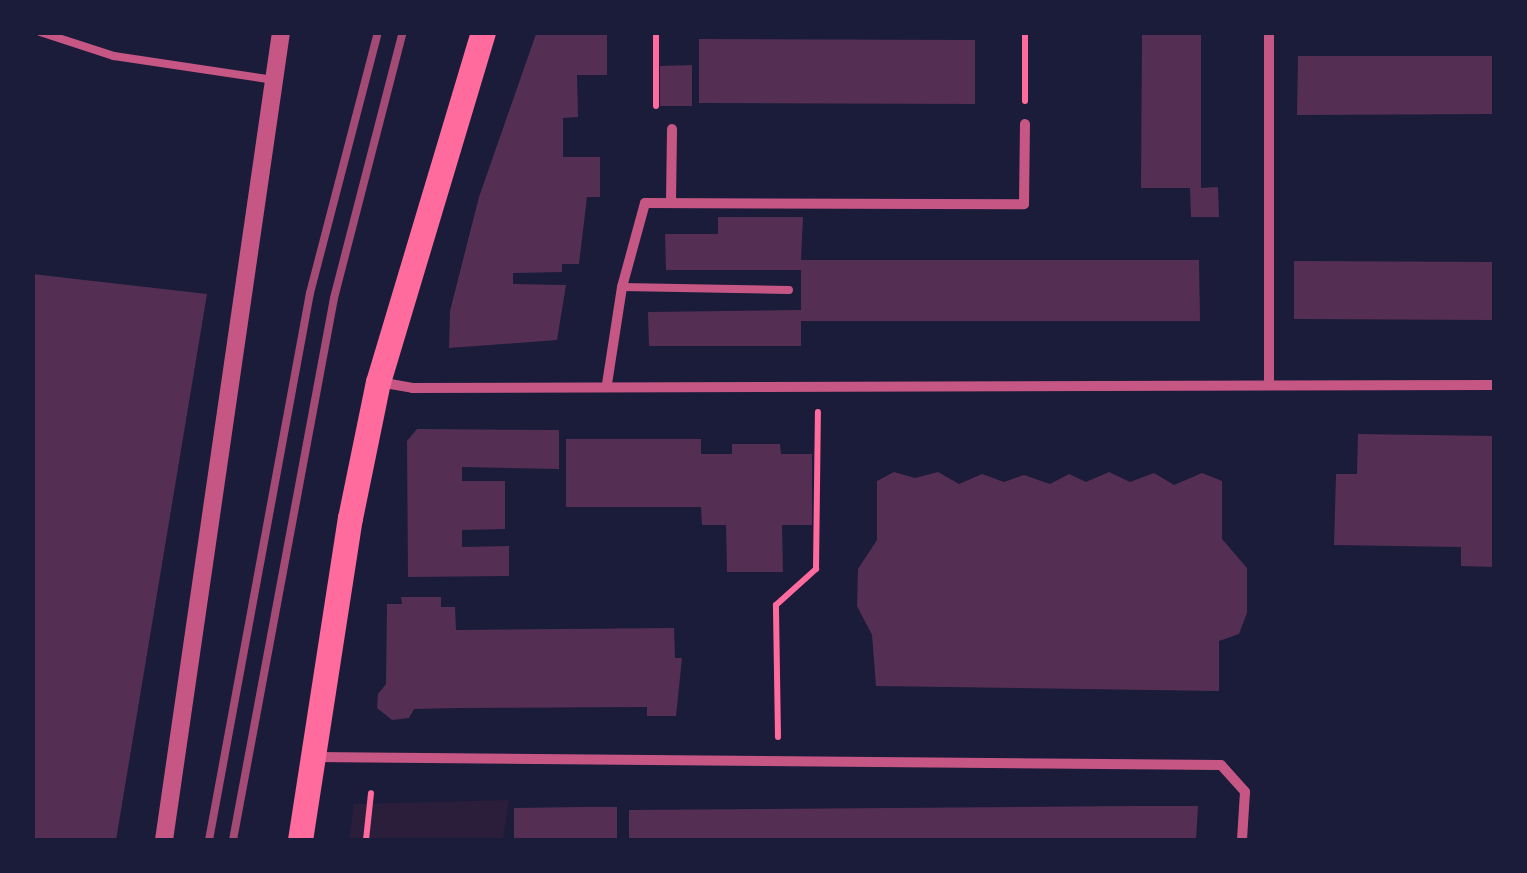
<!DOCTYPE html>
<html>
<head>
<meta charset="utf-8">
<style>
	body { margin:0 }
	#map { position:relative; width:1527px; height:873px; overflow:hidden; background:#1b1b3a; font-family:Arial,sans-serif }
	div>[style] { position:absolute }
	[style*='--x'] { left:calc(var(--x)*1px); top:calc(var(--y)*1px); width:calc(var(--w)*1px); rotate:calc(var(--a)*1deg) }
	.green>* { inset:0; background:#2a1e3b }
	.building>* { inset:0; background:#542f53 }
	.path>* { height:6px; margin:-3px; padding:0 3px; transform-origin:3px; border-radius:3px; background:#ff6b9d }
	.service>* { height:8px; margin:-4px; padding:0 4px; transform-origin:4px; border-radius:4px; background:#c65784 }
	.minor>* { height:10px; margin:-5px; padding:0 5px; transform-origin:5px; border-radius:5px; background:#c65784 }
	.tertiary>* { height:18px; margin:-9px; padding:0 9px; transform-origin:9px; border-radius:9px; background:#c65784 }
	.primary>* { height:25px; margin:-12.5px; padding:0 12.5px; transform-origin:12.5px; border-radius:12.5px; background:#ff6b9d }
	.rail>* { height:8px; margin:-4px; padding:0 4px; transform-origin:4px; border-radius:4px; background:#a44b75 }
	span { translate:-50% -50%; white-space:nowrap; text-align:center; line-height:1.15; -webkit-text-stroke:10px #1b1b3a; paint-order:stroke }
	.frame { position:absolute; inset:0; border:35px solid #1b1b3a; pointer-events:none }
</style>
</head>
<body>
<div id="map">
	<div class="green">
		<div style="clip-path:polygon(509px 800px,503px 840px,349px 840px,354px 804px)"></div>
	</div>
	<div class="building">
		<div style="clip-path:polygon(1142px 32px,1201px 32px,1201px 188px,1218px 187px,1219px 217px,1191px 217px,1190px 188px,1141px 188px)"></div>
		<div style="clip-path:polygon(536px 34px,607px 34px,607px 75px,577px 75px,578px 117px,563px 118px,563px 157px,600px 157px,600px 197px,587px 197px,579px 264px,562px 264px,562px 272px,513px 273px,513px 284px,566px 285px,557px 340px,449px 348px,450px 311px,479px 197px)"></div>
		<div style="clip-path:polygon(699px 39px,975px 40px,975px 104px,699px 103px)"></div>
		<div style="clip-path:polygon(1298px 56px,1494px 56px,1494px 114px,1297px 115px)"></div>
		<div style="clip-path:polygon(692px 65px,692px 106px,660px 106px,660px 66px)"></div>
		<div style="clip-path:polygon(718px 217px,803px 217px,801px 260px,1199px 260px,1200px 321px,801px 321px,801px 346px,649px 346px,648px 312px,801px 310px,801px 270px,666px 270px,665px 234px,718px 234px)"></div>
		<div style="clip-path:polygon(1294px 261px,1494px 262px,1494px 320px,1294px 319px)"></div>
		<div style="clip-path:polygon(32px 274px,207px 294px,116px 840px,32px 840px)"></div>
		<div style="clip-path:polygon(417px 429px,559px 430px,559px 469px,462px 467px,462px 481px,505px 481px,505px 529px,462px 530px,462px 547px,509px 546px,509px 576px,408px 577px,407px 441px)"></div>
		<div style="clip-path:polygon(1358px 434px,1494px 436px,1494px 567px,1461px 566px,1461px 547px,1334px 545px,1336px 474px,1357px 474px)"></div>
		<div style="clip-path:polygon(566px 439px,701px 439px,701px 454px,732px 454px,732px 444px,780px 444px,781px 454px,812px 454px,812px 525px,782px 525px,783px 572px,727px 572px,726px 525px,702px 525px,701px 507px,566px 507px)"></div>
		<div style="clip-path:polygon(894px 472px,915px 478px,938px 472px,959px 484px,982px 474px,1004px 482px,1024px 475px,1050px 484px,1069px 474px,1086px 482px,1109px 472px,1130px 482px,1154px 473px,1174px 485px,1202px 473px,1222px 481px,1222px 539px,1247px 568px,1247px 613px,1239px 634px,1219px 641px,1219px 691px,876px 686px,872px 635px,857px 606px,858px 569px,877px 540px,877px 481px)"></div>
		<div style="clip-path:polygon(401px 597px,441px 597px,441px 607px,455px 607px,456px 630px,674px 628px,675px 658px,682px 658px,676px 716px,647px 716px,647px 707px,457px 708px,414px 709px,409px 718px,392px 720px,377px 708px,378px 694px,386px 684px,387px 604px,402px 604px)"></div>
		<div style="clip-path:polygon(1135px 806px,1198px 806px,1196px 840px,629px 840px,629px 810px)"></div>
		<div style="clip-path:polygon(582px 807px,617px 807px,617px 840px,514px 840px,514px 808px)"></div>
	</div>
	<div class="path">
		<div style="--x:1025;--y:101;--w:69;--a:-90"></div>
		<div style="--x:656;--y:106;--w:74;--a:-90"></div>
		<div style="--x:778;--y:737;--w:132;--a:-90.9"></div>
		<div style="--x:776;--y:605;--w:54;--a:-42"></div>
		<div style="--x:816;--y:569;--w:157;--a:-89.3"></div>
		<div style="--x:366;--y:840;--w:47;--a:-83.9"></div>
	</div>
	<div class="service">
		<div style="--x:40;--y:32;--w:78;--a:18"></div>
		<div style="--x:114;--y:56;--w:162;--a:8.5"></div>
		<div style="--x:622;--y:287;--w:167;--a:1"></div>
	</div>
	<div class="minor">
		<div style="--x:671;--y:202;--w:73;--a:-89.2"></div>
		<div style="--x:379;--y:382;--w:34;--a:10"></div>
		<div style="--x:412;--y:388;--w:1082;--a:-0.16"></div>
		<div style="--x:607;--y:384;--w:98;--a:-81.2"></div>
		<div style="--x:622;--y:287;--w:87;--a:-74.7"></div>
		<div style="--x:645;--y:203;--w:379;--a:0.2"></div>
		<div style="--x:1024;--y:204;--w:80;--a:-89.3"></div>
		<div style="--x:1269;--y:384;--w:352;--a:-90"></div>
		<div style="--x:313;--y:757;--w:908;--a:0.5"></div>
		<div style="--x:1221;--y:765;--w:36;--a:48"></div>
		<div style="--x:1245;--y:792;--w:48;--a:93.6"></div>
	</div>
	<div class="tertiary">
		<div style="--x:164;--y:840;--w:816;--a:-81.76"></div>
	</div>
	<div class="primary">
		<div style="--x:300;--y:840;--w:326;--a:-81.2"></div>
		<div style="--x:350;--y:518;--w:139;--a:-78.4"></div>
		<div style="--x:378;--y:382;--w:365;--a:-73.3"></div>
	</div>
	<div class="rail">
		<div style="--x:209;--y:840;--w:556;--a:-79.54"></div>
		<div style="--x:310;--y:293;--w:270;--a:-75.4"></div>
		<div style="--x:233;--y:840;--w:551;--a:-79.44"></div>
		<div style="--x:334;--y:298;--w:275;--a:-75.5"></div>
	</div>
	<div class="frame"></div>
</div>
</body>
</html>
